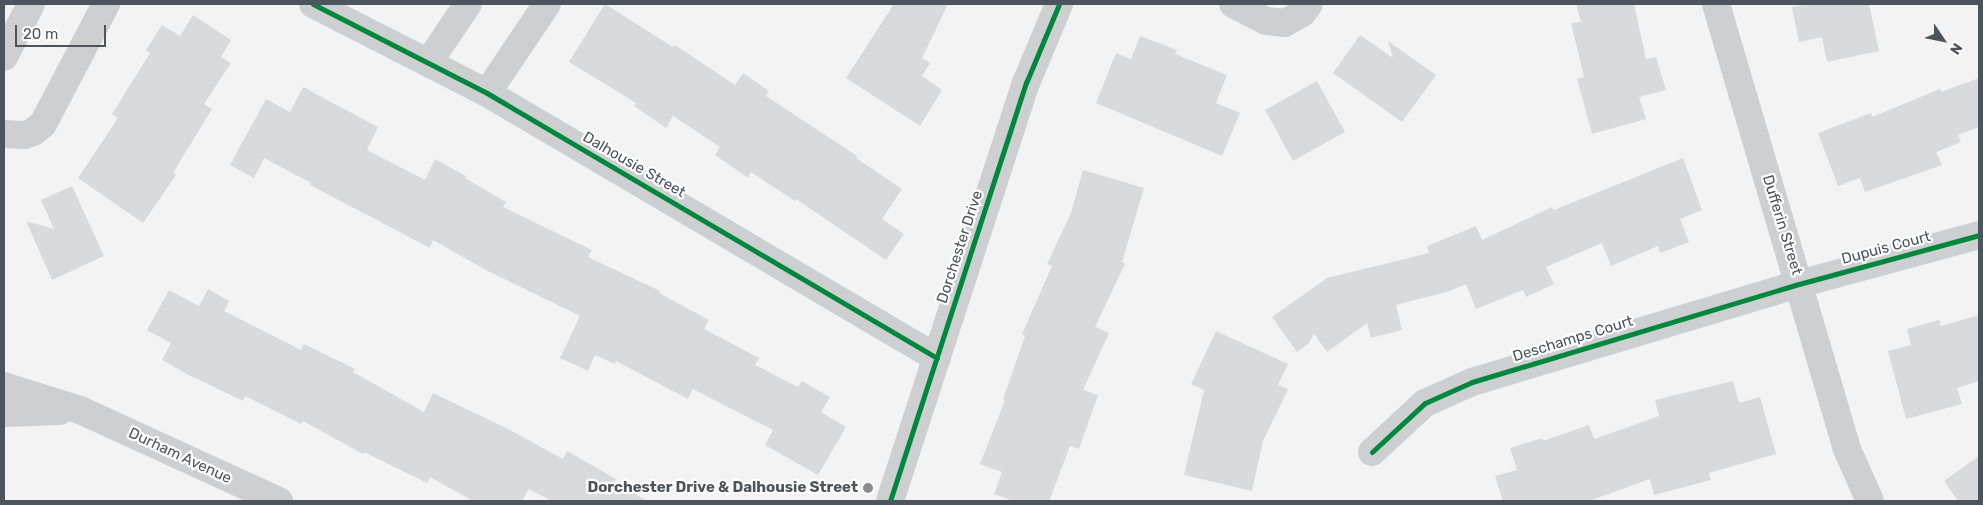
<!DOCTYPE html>
<html>
<head>
<meta charset="utf-8">
<style>
	body { margin:0 }
	#map { position:relative; width:1983px; height:505px; overflow:hidden; background:#f3f3f3; font-family:Rubik,sans-serif }
	div>[style] { position:absolute }
	[style*='--x'] { left:calc(var(--x)*1px); top:calc(var(--y)*1px); width:calc(var(--w)*1px); rotate:calc(var(--a)*1deg) }
	.building>* { inset:0; background:#d9dadc }
	.minor>* { height:28px; margin:-14px; padding:0 14px; transform-origin:14px; border-radius:14px; background:#cdcfd1 }
	.cycleway>* { height:5px; margin:-2.5px; padding:0 2.5px; transform-origin:2.5px; border-radius:2.5px; background:#00873e }
	.dots>* { width:14px; height:14px; translate:-50% -50%; box-sizing:border-box; border:2px solid #fff; border-radius:50% }
	span { translate:-50% -50%; white-space:nowrap; text-align:center; line-height:1.15; -webkit-text-stroke:4.5px #fff; paint-order:stroke }
	.street-label { font-size:15px; color:#4c545e }
	.poi-label { font-size:15px; color:#4c545e; font-weight:700 }
	.right { translate:-100% -50%; text-align:right }
	.frame { position:absolute; inset:0; border:5px solid #4c545e; pointer-events:none }
	.north { position:absolute; left:1918px; top:15px; width:50px; height:50px; -webkit-text-stroke:4px #fff; paint-order:stroke; rotate:124deg; font-size:14px; font-weight:700; line-height:20px; text-align:center; color:#4c545e }
	.north::after { content:''; display:block; margin:auto; width:18px; height:22px; background:#4c545e; clip-path:polygon(50% 0,100% 100%,50% 72%,0 100%) }
	.scale { position:absolute; left:15px; top:25px; width:91px; height:22px; box-sizing:border-box; border:2px solid #4c545e; border-top:0; padding-left:6px; font-size:15px; line-height:18px; white-space:nowrap; color:#4c545e; -webkit-text-stroke:4px #fff; paint-order:stroke }
</style>
</head>
<body>
<div id="map">
	<div class="building">
		<div style="clip-path:polygon(605px 4px,673px 47px,675px 45px,735px 85px,743px 73px,769px 91px,766px 96px,857px 156px,856px 158px,902px 189px,882px 219px,904px 234px,886px 260px,796px 199px,795px 201px,751px 172px,748px 178px,715px 155px,720px 147px,673px 116px,666px 128px,634px 106px,636px 103px,569px 62px)"></div>
		<div style="clip-path:polygon(894px 4px,948px 4px,922px 58px,930px 63px,922px 76px,942px 90px,920px 126px,846px 78px)"></div>
		<div style="clip-path:polygon(1576px 4px,1634px 4px,1646px 59px,1656px 57px,1666px 90px,1639px 97px,1646px 119px,1592px 134px,1577px 79px,1584px 77px,1571px 23px,1581px 22px)"></div>
		<div style="clip-path:polygon(1809px 4px,1869px 4px,1879px 51px,1827px 62px,1822px 37px,1799px 42px,1792px 7px)"></div>
		<div style="clip-path:polygon(193px 15px,231px 40px,221px 57px,231px 63px,204px 104px,212px 109px,173px 173px,176px 175px,143px 223px,78px 178px,118px 118px,112px 114px,150px 53px,146px 50px,162px 25px,180px 36px)"></div>
		<div style="clip-path:polygon(1360px 35px,1393px 58px,1388px 41px,1436px 75px,1402px 122px,1333px 73px)"></div>
		<div style="clip-path:polygon(1140px 36px,1177px 50px,1175px 54px,1227px 75px,1216px 103px,1240px 113px,1222px 156px,1096px 103px,1116px 53px,1131px 59px)"></div>
		<div style="clip-path:polygon(1979px 78px,1979px 127px,1958px 135px,1961px 142px,1936px 152px,1942px 165px,1865px 192px,1860px 178px,1838px 186px,1818px 133px,1871px 113px,1872px 117px,1940px 89px,1941px 92px)"></div>
		<div style="clip-path:polygon(1317px 81px,1345px 132px,1293px 161px,1265px 110px)"></div>
		<div style="clip-path:polygon(303px 87px,378px 127px,367px 150px,425px 180px,435px 159px,466px 176px,465px 178px,506px 202px,503px 207px,592px 250px,588px 257px,660px 291px,659px 293px,709px 320px,704px 329px,759px 358px,755px 365px,798px 387px,802px 381px,830px 397px,821px 412px,846px 427px,818px 475px,765px 445px,773px 430px,693px 389px,688px 399px,616px 361px,615px 364px,595px 355px,588px 371px,560px 358px,580px 316px,486px 270px,433px 240px,430px 248px,310px 185px,311px 183px,264px 158px,254px 178px,230px 165px,266px 99px,290px 112px)"></div>
		<div style="clip-path:polygon(1683px 158px,1702px 210px,1680px 219px,1689px 242px,1660px 253px,1658px 246px,1611px 266px,1602px 243px,1546px 267px,1554px 284px,1526px 297px,1523px 290px,1476px 309px,1466px 284px,1450px 291px,1396px 305px,1402px 330px,1371px 338px,1367px 323px,1327px 352px,1314px 334px,1309px 343px,1297px 352px,1272px 317px,1327px 278px,1429px 253px,1427px 246px,1476px 226px,1482px 240px,1552px 207px,1554px 210px)"></div>
		<div style="clip-path:polygon(1083px 170px,1144px 188px,1122px 262px,1125px 264px,1095px 327px,1109px 333px,1083px 390px,1098px 395px,1079px 449px,1070px 446px,1049px 501px,1013px 501px,994px 494px,1002px 472px,980px 464px,1005px 400px,1003px 399px,1025px 336px,1022px 334px,1052px 266px,1047px 264px,1071px 213px)"></div>
		<div style="clip-path:polygon(72px 186px,104px 256px,52px 280px,26px 221px,54px 229px,41px 200px)"></div>
		<div style="clip-path:polygon(208px 289px,229px 301px,224px 311px,301px 350px,304px 344px,355px 369px,353px 372px,424px 412px,433px 393px,506px 428px,563px 459px,567px 451px,616px 479px,614px 482px,647px 501px,552px 501px,529px 489px,522px 501px,473px 501px,430px 477px,427px 483px,364px 452px,363px 454px,303px 421px,301px 424px,245px 396px,243px 401px,189px 375px,162px 360px,171px 343px,147px 330px,169px 290px,199px 306px)"></div>
		<div style="clip-path:polygon(1979px 315px,1979px 381px,1957px 388px,1962px 404px,1906px 419px,1888px 351px,1911px 345px,1907px 329px,1939px 320px,1941px 326px)"></div>
		<div style="clip-path:polygon(1216px 331px,1288px 364px,1278px 385px,1288px 389px,1263px 441px,1252px 491px,1184px 475px,1204px 390px,1191px 384px)"></div>
		<div style="clip-path:polygon(1733px 381px,1739px 403px,1760px 397px,1776px 454px,1709px 473px,1711px 480px,1654px 495px,1650px 479px,1589px 501px,1503px 501px,1495px 476px,1517px 470px,1510px 448px,1542px 438px,1543px 441px,1589px 425px,1594px 439px,1659px 416px,1655px 400px)"></div>
		<div style="clip-path:polygon(1979px 456px,1979px 501px,1958px 501px,1944px 481px)"></div>
	</div>
	<div class="minor">
		<div style="--x:313;--y:4;--w:195;--a:27.1"></div>
		<div style="--x:487;--y:93;--w:522;--a:30.49"></div>
		<div style="--x:1233;--y:4;--w:37;--a:27"></div>
		<div style="--x:1266;--y:21;--w:19;--a:6"></div>
		<div style="--x:1285;--y:23;--w:20;--a:-30"></div>
		<div style="--x:1302;--y:13;--w:11;--a:-52"></div>
		<div style="--x:1716;--y:4;--w:462;--a:73.6"></div>
		<div style="--x:1846;--y:447;--w:59;--a:66"></div>
		<div style="--x:4;--y:57;--w:59;--a:-63"></div>
		<div style="--x:428;--y:63;--w:71;--a:-55.9"></div>
		<div style="--x:487;--y:93;--w:107;--a:-56"></div>
		<div style="--x:4;--y:134;--w:20;--a:3"></div>
		<div style="--x:24;--y:135;--w:9;--a:-18"></div>
		<div style="--x:33;--y:132;--w:13;--a:-39"></div>
		<div style="--x:43;--y:124;--w:136;--a:-62.3"></div>
		<div style="--x:4;--y:386;--w:80;--a:17.5"></div>
		<div style="--x:80;--y:410;--w:219;--a:24.6"></div>
		<div style="--x:4;--y:413;--w:56;--a:-2"></div>
		<div style="--x:1372;--y:452;--w:72;--a:-42.8"></div>
		<div style="--x:1425;--y:403;--w:51;--a:-24.1"></div>
		<div style="--x:1472;--y:382;--w:341;--a:-16.7"></div>
		<div style="--x:1799;--y:284;--w:187;--a:-15.2"></div>
		<div style="--x:890;--y:501;--w:440;--a:-72"></div>
		<div style="--x:1026;--y:83;--w:86;--a:-67.3"></div>
	</div>
	<div class="cycleway">
		<div style="--x:313;--y:4;--w:195;--a:27.1"></div>
		<div style="--x:487;--y:93;--w:522;--a:30.49"></div>
		<div style="--x:1372;--y:452;--w:72;--a:-42.8"></div>
		<div style="--x:1425;--y:403;--w:51;--a:-24.1"></div>
		<div style="--x:1472;--y:382;--w:341;--a:-16.7"></div>
		<div style="--x:1799;--y:284;--w:187;--a:-15.2"></div>
		<div style="--x:890;--y:501;--w:440;--a:-72"></div>
		<div style="--x:1026;--y:83;--w:86;--a:-67.3"></div>
	</div>
	<div class="dots">
		<div style="left:868px;top:488px;background:#868c92"></div>
	</div>
	<div class="street-label">
		<span style="left:634px;top:165px;rotate:30deg">Dalhousie Street</span>
		<span style="left:1782px;top:225px;rotate:73deg">Dufferin Street</span>
		<span style="left:960px;top:247px;rotate:-72deg">Dorchester Drive</span>
		<span style="left:1886px;top:248px;rotate:-15deg">Dupuis Court</span>
		<span style="left:1573px;top:339px;rotate:-17deg">Deschamps Court</span>
		<span style="left:180px;top:456px;rotate:25deg">Durham Avenue</span>
	</div>
	<div class="poi-label">
		<span class="right" style="left:858px;top:488px">Dorchester Drive &amp; Dalhousie Street</span>
	</div>
	<div class="frame"></div>
	<div class="north">N</div>
	<div class="scale">20 m</div>
</div>
</body>
</html>
